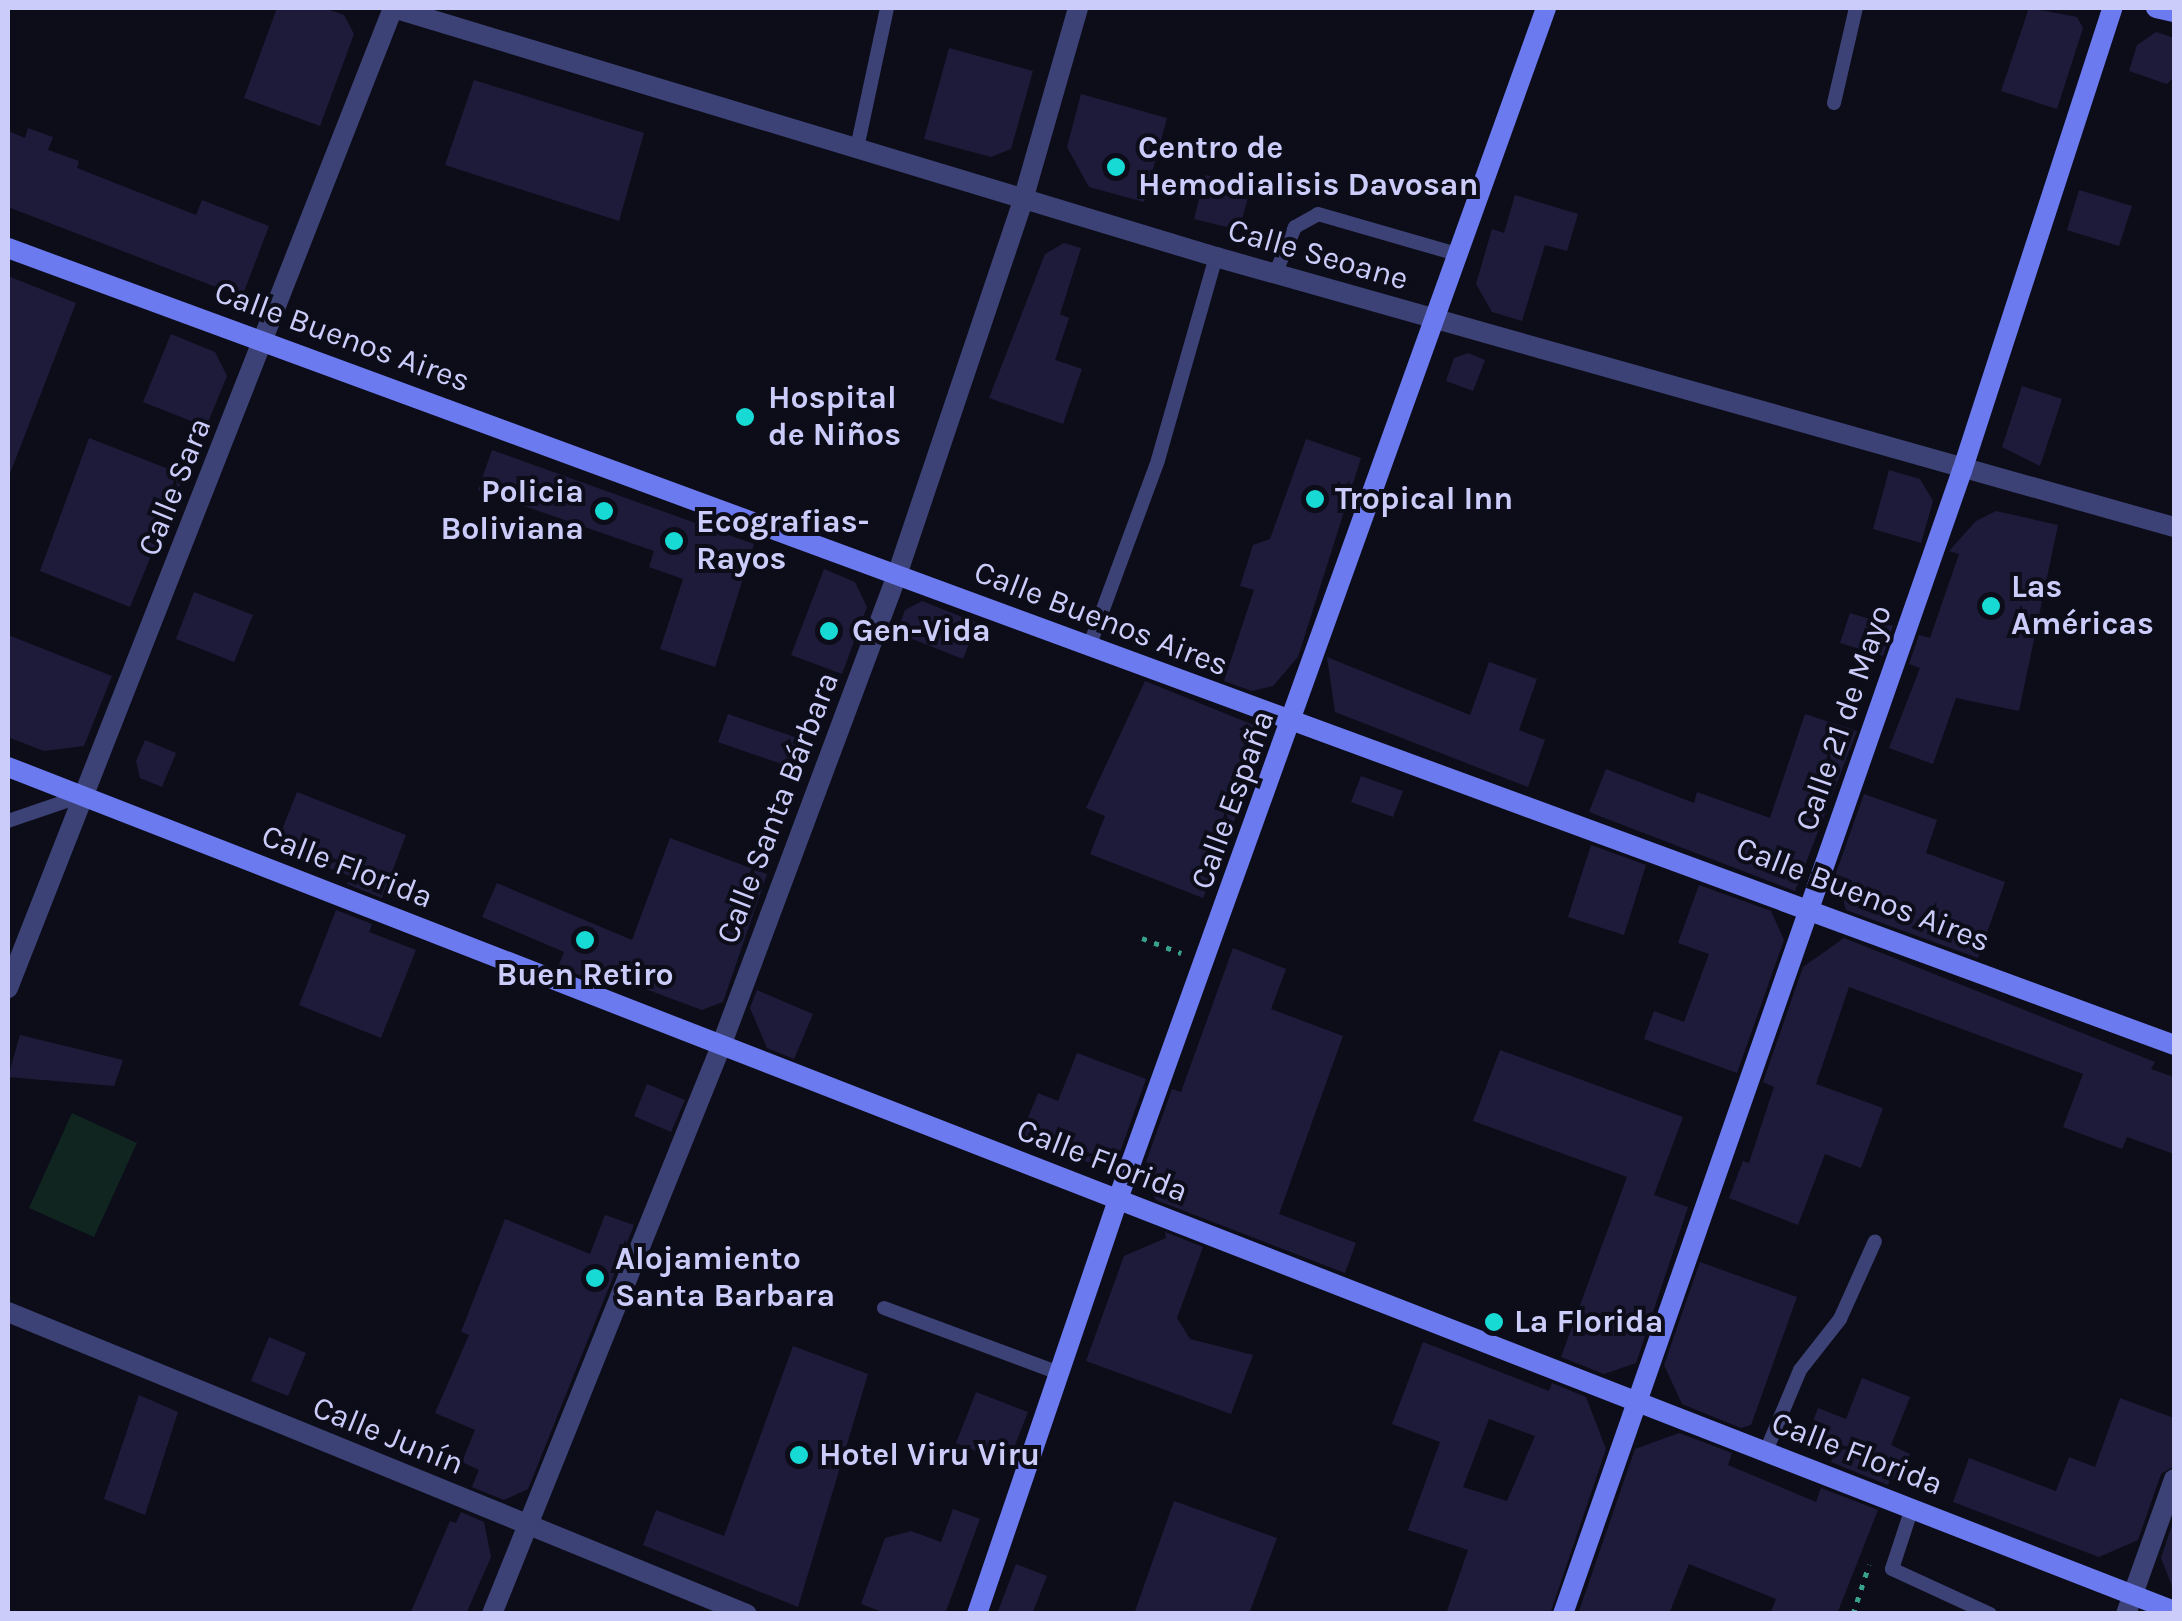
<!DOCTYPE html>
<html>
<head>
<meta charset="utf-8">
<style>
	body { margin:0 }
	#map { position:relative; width:2182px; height:1621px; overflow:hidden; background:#0d0d1a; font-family:Karla,sans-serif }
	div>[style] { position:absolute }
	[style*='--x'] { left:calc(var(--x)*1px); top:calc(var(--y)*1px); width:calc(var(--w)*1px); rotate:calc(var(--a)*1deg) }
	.green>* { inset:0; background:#102420 }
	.building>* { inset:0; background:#1d1b39 }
	.path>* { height:5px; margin-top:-2.5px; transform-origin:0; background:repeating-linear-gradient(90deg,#38a18d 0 5px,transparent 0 13px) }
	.lane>* { height:14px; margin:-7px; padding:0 7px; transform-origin:7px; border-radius:7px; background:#3c4275 }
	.street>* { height:20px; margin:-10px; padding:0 10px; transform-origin:10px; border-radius:10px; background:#3c4275 }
	.secondary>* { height:20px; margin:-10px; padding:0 10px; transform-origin:10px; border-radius:10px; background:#6c7af0 }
	.dots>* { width:28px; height:28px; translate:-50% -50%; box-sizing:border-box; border:5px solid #0d0d1a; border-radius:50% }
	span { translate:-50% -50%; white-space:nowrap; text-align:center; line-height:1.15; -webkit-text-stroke:8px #0d0d1a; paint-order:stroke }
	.poi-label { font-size:32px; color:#cbccfa; font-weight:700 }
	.left { translate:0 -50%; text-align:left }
	.right { translate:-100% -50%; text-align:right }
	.street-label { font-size:32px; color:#cbccfa }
	.frame { position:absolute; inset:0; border:10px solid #cbccfa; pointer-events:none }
</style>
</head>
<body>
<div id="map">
	<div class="green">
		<div style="clip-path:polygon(72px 1113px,137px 1143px,94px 1237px,29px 1208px)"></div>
	</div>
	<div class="building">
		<div style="clip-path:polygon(277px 8px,324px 8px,344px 15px,354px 34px,320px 126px,244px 98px)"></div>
		<div style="clip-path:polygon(2029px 8px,2077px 17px,2083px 28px,2057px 109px,2001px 91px)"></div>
		<div style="clip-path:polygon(2156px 32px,2174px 38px,2174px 77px,2167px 84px,2129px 71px,2137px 45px)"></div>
		<div style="clip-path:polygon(949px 48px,1033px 71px,1011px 149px,991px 157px,924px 139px)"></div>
		<div style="clip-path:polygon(474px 80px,644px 133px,619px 221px,445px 165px)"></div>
		<div style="clip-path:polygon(1081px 94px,1167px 118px,1144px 202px,1089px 187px,1067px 147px)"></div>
		<div style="clip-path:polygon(28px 128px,53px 137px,48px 150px,79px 161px,77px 168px,196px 215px,202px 200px,269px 226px,242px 297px,8px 207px,8px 131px,25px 138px)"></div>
		<div style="clip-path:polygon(1205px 175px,1251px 187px,1239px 230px,1194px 219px)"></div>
		<div style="clip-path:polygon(2079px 190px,2132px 206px,2119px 246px,2067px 230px)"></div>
		<div style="clip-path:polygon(1515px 195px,1578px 214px,1567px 251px,1545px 245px,1522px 321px,1492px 312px,1476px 284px,1492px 229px,1504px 233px)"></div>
		<div style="clip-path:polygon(1064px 243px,1081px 248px,1060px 314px,1069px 318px,1055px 360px,1082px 369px,1063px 424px,989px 398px,1045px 254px)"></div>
		<div style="clip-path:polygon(8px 276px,76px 303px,9px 476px,8px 476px)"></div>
		<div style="clip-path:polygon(171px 334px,215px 352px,227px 376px,206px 427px,143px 402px)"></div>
		<div style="clip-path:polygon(1468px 353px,1485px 360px,1473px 391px,1446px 381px,1454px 358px)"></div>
		<div style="clip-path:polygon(2022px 386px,2062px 399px,2040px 466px,2002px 447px)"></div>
		<div style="clip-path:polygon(89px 438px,184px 475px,130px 607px,40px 571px)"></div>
		<div style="clip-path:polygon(1306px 439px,1361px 458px,1298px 657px,1273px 686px,1252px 691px,1224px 681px,1254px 590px,1240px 586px,1253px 545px,1270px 539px)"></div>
		<div style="clip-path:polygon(492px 450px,754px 544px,715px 667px,660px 649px,683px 579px,649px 567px,654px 551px,478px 490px)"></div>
		<div style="clip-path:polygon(1889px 470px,1920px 479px,1933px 501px,1921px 543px,1873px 529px)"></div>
		<div style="clip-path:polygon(1996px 511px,2058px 525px,2019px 711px,1956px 698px,1933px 764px,1889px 748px,1920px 668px,1909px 664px,1919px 635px,1930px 638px,1959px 554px,1949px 551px,1976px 521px)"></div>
		<div style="clip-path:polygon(824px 569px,855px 582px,867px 607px,842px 674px,791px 655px)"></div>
		<div style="clip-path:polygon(194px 592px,253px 615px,234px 662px,176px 639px)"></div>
		<div style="clip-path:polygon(922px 601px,977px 623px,963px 659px,897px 633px,905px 610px)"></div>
		<div style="clip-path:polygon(1850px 613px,1893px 626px,1883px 656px,1840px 643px)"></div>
		<div style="clip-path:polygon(8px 635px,112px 676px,84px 746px,44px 751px,8px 737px)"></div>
		<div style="clip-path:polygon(1327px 657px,1470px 715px,1489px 662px,1537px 679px,1519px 730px,1545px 740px,1528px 787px,1335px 712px)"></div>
		<div style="clip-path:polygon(1145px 681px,1256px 726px,1263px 750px,1203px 898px,1090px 854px,1105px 816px,1086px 808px)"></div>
		<div style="clip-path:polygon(728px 714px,812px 743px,802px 771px,718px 742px)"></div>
		<div style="clip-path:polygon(1805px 714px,1857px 731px,1795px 891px,1589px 812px,1606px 769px,1694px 803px,1697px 792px,1770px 818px)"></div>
		<div style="clip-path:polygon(145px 740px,176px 753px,162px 787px,140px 778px,136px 761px)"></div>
		<div style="clip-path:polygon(1361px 776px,1403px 791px,1393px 817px,1351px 802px)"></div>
		<div style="clip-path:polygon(297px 792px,406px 835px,382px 898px,347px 884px,350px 876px,275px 847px)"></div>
		<div style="clip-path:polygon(1864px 794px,1937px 820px,1926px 853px,2005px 882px,1978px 958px,1846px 910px,1836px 873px)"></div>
		<div style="clip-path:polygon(670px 838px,767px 874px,723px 1002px,702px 1010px,589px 968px,585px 977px,558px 967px,564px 952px,482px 917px,497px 883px,632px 940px)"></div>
		<div style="clip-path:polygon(1591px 845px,1646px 865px,1624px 935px,1568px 917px)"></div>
		<div style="clip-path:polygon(1699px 885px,1771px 911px,1784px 940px,1737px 1073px,1644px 1039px,1654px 1011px,1684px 1022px,1709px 954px,1678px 943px)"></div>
		<div style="clip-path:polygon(336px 910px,372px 924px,369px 932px,416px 950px,381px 1038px,299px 1005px)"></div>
		<div style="clip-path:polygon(1844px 938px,2155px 1062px,2151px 1069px,2174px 1077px,2174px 1154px,2127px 1137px,2122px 1149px,2063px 1127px,2083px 1074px,1849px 987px,1816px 1084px,1883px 1108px,1861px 1168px,1825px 1154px,1798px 1225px,1729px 1198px,1743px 1161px,1749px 1163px,1774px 1087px,1763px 1082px,1803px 967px)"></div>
		<div style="clip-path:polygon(1233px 948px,1286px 969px,1271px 1009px,1343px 1036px,1279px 1214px,1356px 1243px,1345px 1273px,1156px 1200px,1148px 1187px,1155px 1165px,1146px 1162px,1172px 1089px,1181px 1092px)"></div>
		<div style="clip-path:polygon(757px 990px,813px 1014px,794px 1059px,767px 1048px,750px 1008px)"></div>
		<div style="clip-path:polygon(20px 1035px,123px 1060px,114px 1086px,8px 1077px)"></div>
		<div style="clip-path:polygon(1500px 1050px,1683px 1117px,1654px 1195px,1688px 1207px,1636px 1363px,1604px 1374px,1561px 1357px,1627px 1177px,1473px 1121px)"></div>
		<div style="clip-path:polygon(1077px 1053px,1146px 1079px,1120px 1152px,1106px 1162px,1090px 1163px,1021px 1135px,1038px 1093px,1058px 1101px)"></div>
		<div style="clip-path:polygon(647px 1084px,685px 1100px,671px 1132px,634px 1116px)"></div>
		<div style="clip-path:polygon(605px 1215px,634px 1225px,528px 1489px,504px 1500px,472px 1487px,479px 1470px,462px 1462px,475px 1430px,435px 1413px,469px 1335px,461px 1332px,505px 1219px,590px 1254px)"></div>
		<div style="clip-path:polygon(1165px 1232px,1203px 1247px,1177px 1318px,1190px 1339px,1253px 1355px,1231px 1414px,1086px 1361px,1124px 1256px,1166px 1238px)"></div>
		<div style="clip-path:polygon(1700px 1262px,1797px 1297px,1751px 1425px,1741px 1428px,1682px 1404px,1664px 1365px)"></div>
		<div style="clip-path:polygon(269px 1337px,306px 1353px,288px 1396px,251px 1381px)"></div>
		<div style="clip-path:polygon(evenodd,1423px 1342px,1549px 1391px,1552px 1383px,1586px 1397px,1606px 1449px,1550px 1614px,1446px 1614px,1468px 1550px,1408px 1530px,1440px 1442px,1392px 1424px,1423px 1342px,1489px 1419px,1535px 1436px,1507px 1501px,1463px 1487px,1489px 1419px)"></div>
		<div style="clip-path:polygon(793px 1346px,868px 1374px,798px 1607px,643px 1545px,656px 1510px,724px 1536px)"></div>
		<div style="clip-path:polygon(1862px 1378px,1910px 1397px,1891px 1445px,1910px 1454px,1898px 1481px,1891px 1478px,1888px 1485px,1831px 1462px,1833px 1456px,1805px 1442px,1818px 1408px,1846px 1419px)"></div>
		<div style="clip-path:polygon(976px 1392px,1028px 1412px,1008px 1463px,956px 1443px)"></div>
		<div style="clip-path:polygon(139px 1395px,178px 1412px,145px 1515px,104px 1499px)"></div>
		<div style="clip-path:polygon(2120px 1398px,2174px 1418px,2174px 1466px,2161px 1474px,2138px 1540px,2099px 1557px,1953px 1502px,1969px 1458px,2056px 1491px,2069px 1457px,2095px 1467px)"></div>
		<div style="clip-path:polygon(1679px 1433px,1732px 1453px,1728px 1465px,1816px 1502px,1821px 1488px,1878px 1510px,1837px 1614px,1770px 1614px,1776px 1599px,1689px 1564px,1669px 1614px,1578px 1614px,1635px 1449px)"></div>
		<div style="clip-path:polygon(1174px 1501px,1277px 1538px,1249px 1614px,1134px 1614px)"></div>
		<div style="clip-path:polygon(953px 1509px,980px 1519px,945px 1614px,888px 1614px,861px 1604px,885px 1538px,911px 1531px,941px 1542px)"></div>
		<div style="clip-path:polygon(461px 1512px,484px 1522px,491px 1557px,466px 1614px,410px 1614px,450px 1521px,456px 1523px)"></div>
		<div style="clip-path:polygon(2174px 1519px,2174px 1589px,2173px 1589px,2161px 1558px)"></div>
		<div style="clip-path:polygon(1016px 1564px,1047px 1576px,1032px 1614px,997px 1614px)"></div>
	</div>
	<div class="path">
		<div style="--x:1142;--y:938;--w:42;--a:21"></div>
		<div style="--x:1853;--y:1614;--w:52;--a:-71.9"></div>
	</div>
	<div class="lane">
		<div style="--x:1834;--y:103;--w:98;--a:-77"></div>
		<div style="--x:857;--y:148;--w:143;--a:-77.9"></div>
		<div style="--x:1275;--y:274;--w:51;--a:-66.9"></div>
		<div style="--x:1295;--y:227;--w:26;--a:-29"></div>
		<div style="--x:1318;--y:214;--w:148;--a:16.1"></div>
		<div style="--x:1089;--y:647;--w:199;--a:-69.7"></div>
		<div style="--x:1158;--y:460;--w:211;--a:-74.1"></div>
		<div style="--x:8;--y:821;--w:77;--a:-18.9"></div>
		<div style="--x:884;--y:1308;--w:187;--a:20.4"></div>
		<div style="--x:1766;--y:1451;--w:88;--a:-67.2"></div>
		<div style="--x:1800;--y:1370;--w:65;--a:-51.9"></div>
		<div style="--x:1840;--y:1319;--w:85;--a:-65.8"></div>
		<div style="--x:1912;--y:1508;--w:64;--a:108.2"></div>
		<div style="--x:1892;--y:1569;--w:108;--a:24.7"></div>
	</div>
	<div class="street">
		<div style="--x:393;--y:8;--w:860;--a:16.83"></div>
		<div style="--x:1216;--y:257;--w:995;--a:15.74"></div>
		<div style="--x:8;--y:988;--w:1053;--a:-68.55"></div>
		<div style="--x:8;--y:1312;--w:798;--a:22.23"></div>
		<div style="--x:492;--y:1614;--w:612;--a:-68.04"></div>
		<div style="--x:721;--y:1046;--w:503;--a:-69.51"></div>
		<div style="--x:897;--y:575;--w:396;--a:-71.4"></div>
		<div style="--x:1023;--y:200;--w:200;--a:-74"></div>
		<div style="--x:2126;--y:1614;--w:143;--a:-70.4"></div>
	</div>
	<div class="secondary">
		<div style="--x:2156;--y:8;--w:18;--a:13"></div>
		<div style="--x:8;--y:248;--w:2308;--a:20.2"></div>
		<div style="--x:8;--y:767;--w:2325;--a:21.29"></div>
		<div style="--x:977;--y:1614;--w:438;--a:-71.2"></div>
		<div style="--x:1118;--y:1199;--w:1266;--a:-70.23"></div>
		<div style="--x:1563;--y:1614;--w:1211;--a:-70.76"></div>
		<div style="--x:1962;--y:471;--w:487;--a:-72"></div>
	</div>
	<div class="dots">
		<div style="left:1116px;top:167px;background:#17dad4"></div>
		<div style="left:745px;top:417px;background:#17dad4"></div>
		<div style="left:1315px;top:499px;background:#17dad4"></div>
		<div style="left:604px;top:511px;background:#17dad4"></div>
		<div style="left:674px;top:541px;background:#17dad4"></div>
		<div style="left:1991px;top:606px;background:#17dad4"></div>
		<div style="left:829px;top:631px;background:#17dad4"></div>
		<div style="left:585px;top:940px;background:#17dad4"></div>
		<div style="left:595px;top:1278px;background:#17dad4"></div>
		<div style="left:1494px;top:1322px;background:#17dad4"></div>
		<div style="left:799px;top:1455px;background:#17dad4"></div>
	</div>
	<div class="poi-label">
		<span class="left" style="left:1138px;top:167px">Centro de<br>Hemodialisis Davosan</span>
		<span class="left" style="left:768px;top:417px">Hospital<br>de Niños</span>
		<span class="right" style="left:584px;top:511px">Policia<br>Boliviana</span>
		<span class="left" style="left:1335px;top:499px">Tropical Inn</span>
		<span class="left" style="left:696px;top:541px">Ecografias-<br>Rayos</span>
		<span class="left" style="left:2011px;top:606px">Las<br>Américas</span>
		<span class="left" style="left:852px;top:631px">Gen-Vida</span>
		<span style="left:585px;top:975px">Buen Retiro</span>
		<span class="left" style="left:615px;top:1278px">Alojamiento<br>Santa Barbara</span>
		<span class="left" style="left:1514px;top:1322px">La Florida</span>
		<span class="left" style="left:819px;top:1455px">Hotel Viru Viru</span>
	</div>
	<div class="street-label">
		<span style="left:1318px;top:255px;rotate:16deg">Calle Seoane</span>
		<span style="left:342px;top:337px;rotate:20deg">Calle Buenos Aires</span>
		<span style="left:175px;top:487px;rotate:-68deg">Calle Sara</span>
		<span style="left:1101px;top:619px;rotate:21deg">Calle Buenos Aires</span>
		<span style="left:1844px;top:718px;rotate:-71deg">Calle 21 de Mayo</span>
		<span style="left:1233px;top:800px;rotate:-70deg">Calle España</span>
		<span style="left:778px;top:808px;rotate:-69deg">Calle Santa Bárbara</span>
		<span style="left:347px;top:867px;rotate:21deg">Calle Florida</span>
		<span style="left:1863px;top:895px;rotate:21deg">Calle Buenos Aires</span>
		<span style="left:1102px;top:1161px;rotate:21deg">Calle Florida</span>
		<span style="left:388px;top:1436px;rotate:22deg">Calle Junín</span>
		<span style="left:1857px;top:1454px;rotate:21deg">Calle Florida</span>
	</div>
	<div class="frame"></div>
</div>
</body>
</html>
